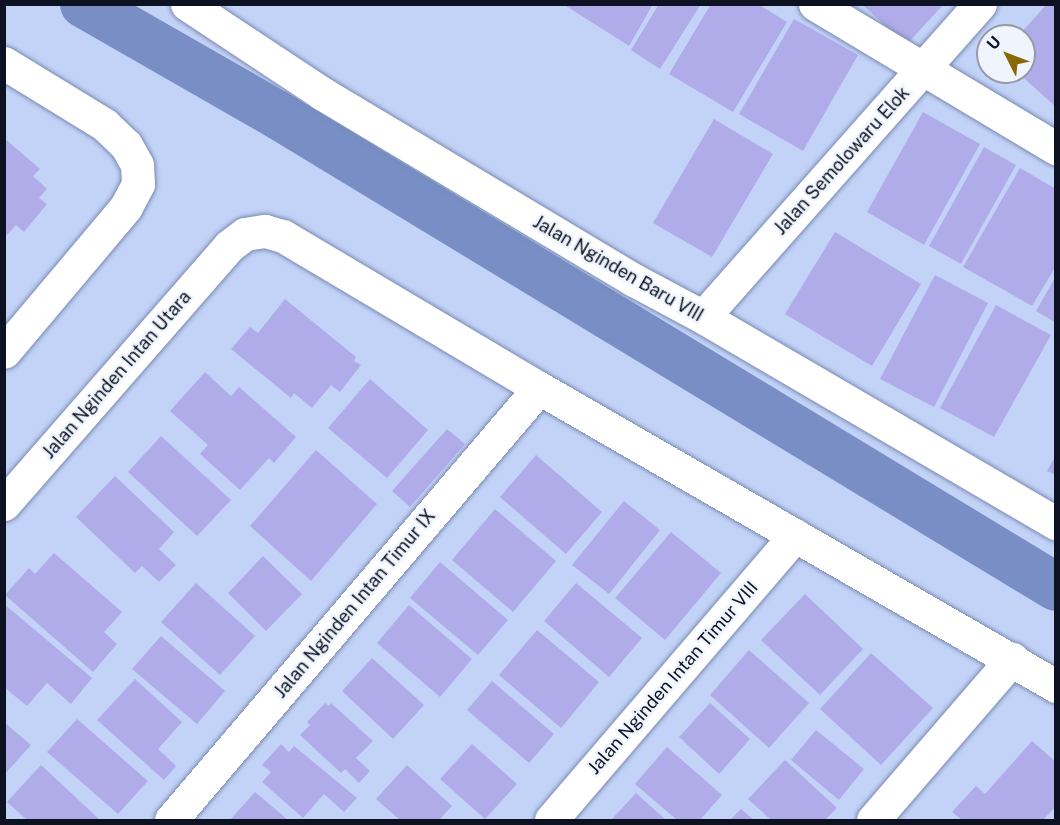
<!DOCTYPE html>
<html>
<head>
<meta charset="utf-8">
<style>
	body { margin:0 }
	#map { position:relative; width:1060px; height:825px; overflow:hidden; background:#c3d3f7; font-family:"Public Sans",sans-serif }
	div>[style] { position:absolute }
	[style*='--x'] { left:calc(var(--x)*1px); top:calc(var(--y)*1px); width:calc(var(--w)*1px); rotate:calc(var(--a)*1deg) }
	.canal>* { height:48px; margin:-24px; padding:0 24px; transform-origin:24px; border-radius:24px; background:#788ec5 }
	.building>* { inset:0; background:#b0ace9 }
	.roads { filter:drop-shadow(0 0 2px #798ab4) drop-shadow(0 0 2px #798ab4) }
	.minor>* { height:33px; margin:-16.5px; padding:0 16.5px; transform-origin:16.5px; border-radius:16.5px; background:#fff }
	span { translate:-50% -50%; white-space:nowrap; text-align:center; line-height:1.15; -webkit-text-stroke:5px #f0f4fd; paint-order:stroke }
	.street-label { font-size:18px; color:#0c1222 }
	.frame { position:absolute; inset:0; border:6px solid #0c1222; pointer-events:none }
	.north { position:absolute; left:976px; top:24px; width:60px; height:60px; box-sizing:border-box; background:#f0f4fd; border:2px solid #959aa5; border-radius:50%; rotate:312deg; font-size:16px; font-weight:700; line-height:24px; text-align:center; color:#0c1222 }
	.north::after { content:''; display:block; margin:auto; width:21px; height:27px; background:#896906; clip-path:polygon(50% 0,100% 100%,50% 72%,0 100%) }
</style>
</head>
<body>
<div id="map">
	<div class="canal">
		<div style="--x:84;--y:4;--w:227;--a:29.8"></div>
		<div style="--x:281;--y:117;--w:906;--a:31.23"></div>
	</div>
	<div class="building">
		<div style="clip-path:polygon(563px 4px,653px 4px,629px 46px)"></div>
		<div style="clip-path:polygon(659px 4px,701px 4px,660px 69px,631px 50px)"></div>
		<div style="clip-path:polygon(711px 4px,758px 4px,787px 22px,733px 112px,669px 74px)"></div>
		<div style="clip-path:polygon(862px 4px,944px 4px,906px 45px)"></div>
		<div style="clip-path:polygon(1047px 4px,1056px 4px,1056px 107px,1017px 72px,1024px 72px,1024px 36px,1018px 36px)"></div>
		<div style="clip-path:polygon(794px 19px,858px 55px,803px 151px,739px 114px)"></div>
		<div style="clip-path:polygon(923px 112px,980px 144px,924px 245px,867px 212px)"></div>
		<div style="clip-path:polygon(714px 119px,773px 154px,712px 257px,653px 223px)"></div>
		<div style="clip-path:polygon(4px 138px,40px 169px,33px 176px,47px 189px,39px 198px,47px 204px,24px 232px,16px 225px,7px 235px,4px 232px)"></div>
		<div style="clip-path:polygon(984px 147px,1016px 165px,961px 264px,929px 246px)"></div>
		<div style="clip-path:polygon(1020px 168px,1056px 189px,1056px 266px,1032px 306px,963px 267px)"></div>
		<div style="clip-path:polygon(835px 232px,921px 284px,872px 366px,785px 314px)"></div>
		<div style="clip-path:polygon(935px 275px,988px 303px,934px 407px,880px 379px)"></div>
		<div style="clip-path:polygon(1056px 276px,1056px 323px,1036px 311px)"></div>
		<div style="clip-path:polygon(285px 299px,356px 357px,354px 361px,361px 365px,340px 392px,331px 385px,312px 408px,294px 393px,291px 398px,231px 349px,250px 327px,258px 333px)"></div>
		<div style="clip-path:polygon(996px 305px,1051px 335px,994px 437px,940px 408px)"></div>
		<div style="clip-path:polygon(205px 372px,231px 396px,239px 387px,296px 437px,274px 463px,269px 458px,240px 490px,200px 454px,208px 445px,170px 411px)"></div>
		<div style="clip-path:polygon(370px 379px,428px 430px,387px 478px,328px 428px)"></div>
		<div style="clip-path:polygon(447px 429px,465px 444px,410px 507px,392px 491px)"></div>
		<div style="clip-path:polygon(161px 436px,231px 500px,197px 536px,128px 472px)"></div>
		<div style="clip-path:polygon(316px 450px,377px 504px,311px 581px,250px 526px)"></div>
		<div style="clip-path:polygon(536px 455px,602px 512px,566px 554px,500px 497px)"></div>
		<div style="clip-path:polygon(1056px 455px,1056px 475px,1047px 471px)"></div>
		<div style="clip-path:polygon(115px 476px,174px 532px,159px 549px,176px 565px,159px 582px,142px 566px,135px 573px,76px 517px)"></div>
		<div style="clip-path:polygon(624px 501px,660px 530px,609px 594px,572px 565px)"></div>
		<div style="clip-path:polygon(495px 509px,556px 561px,513px 612px,452px 560px)"></div>
		<div style="clip-path:polygon(671px 532px,721px 573px,665px 640px,615px 598px)"></div>
		<div style="clip-path:polygon(54px 553px,122px 612px,104px 632px,117px 644px,93px 672px,5px 595px,29px 568px,35px 574px)"></div>
		<div style="clip-path:polygon(263px 556px,302px 594px,266px 631px,228px 593px)"></div>
		<div style="clip-path:polygon(440px 562px,508px 620px,478px 655px,410px 598px)"></div>
		<div style="clip-path:polygon(196px 583px,255px 636px,220px 675px,161px 622px)"></div>
		<div style="clip-path:polygon(576px 583px,642px 638px,609px 677px,544px 621px)"></div>
		<div style="clip-path:polygon(805px 594px,863px 649px,820px 695px,761px 640px)"></div>
		<div style="clip-path:polygon(4px 604px,92px 678px,71px 704px,47px 683px,27px 706px,4px 687px)"></div>
		<div style="clip-path:polygon(409px 605px,472px 659px,440px 697px,377px 643px)"></div>
		<div style="clip-path:polygon(537px 630px,599px 682px,561px 728px,499px 675px)"></div>
		<div style="clip-path:polygon(161px 636px,225px 691px,197px 724px,132px 669px)"></div>
		<div style="clip-path:polygon(749px 650px,809px 703px,769px 748px,710px 695px)"></div>
		<div style="clip-path:polygon(871px 653px,933px 708px,881px 765px,820px 709px)"></div>
		<div style="clip-path:polygon(372px 658px,424px 705px,393px 739px,342px 691px)"></div>
		<div style="clip-path:polygon(135px 679px,182px 722px,158px 749px,176px 766px,164px 780px,97px 720px)"></div>
		<div style="clip-path:polygon(492px 681px,554px 734px,529px 763px,467px 710px)"></div>
		<div style="clip-path:polygon(325px 703px,329px 706px,331px 703px,373px 741px,356px 758px,370px 771px,359px 783px,345px 769px,341px 773px,300px 735px,310px 725px,307px 722px)"></div>
		<div style="clip-path:polygon(710px 703px,750px 739px,719px 774px,679px 737px)"></div>
		<div style="clip-path:polygon(77px 719px,148px 781px,118px 814px,47px 752px)"></div>
		<div style="clip-path:polygon(4px 722px,31px 745px,4px 775px)"></div>
		<div style="clip-path:polygon(816px 730px,864px 769px,839px 800px,791px 760px)"></div>
		<div style="clip-path:polygon(1032px 741px,1056px 762px,1056px 806px,1043px 820px,962px 820px,952px 812px,976px 786px,985px 794px)"></div>
		<div style="clip-path:polygon(281px 744px,289px 752px,294px 746px,357px 798px,344px 812px,324px 794px,303px 818px,262px 782px,271px 772px,262px 765px)"></div>
		<div style="clip-path:polygon(472px 744px,517px 784px,485px 819px,440px 779px)"></div>
		<div style="clip-path:polygon(667px 747px,722px 795px,700px 820px,677px 820px,635px 784px)"></div>
		<div style="clip-path:polygon(785px 760px,837px 808px,825px 820px,771px 820px,748px 799px)"></div>
		<div style="clip-path:polygon(41px 765px,100px 820px,27px 820px,7px 802px)"></div>
		<div style="clip-path:polygon(407px 765px,452px 806px,439px 820px,400px 820px,376px 799px)"></div>
		<div style="clip-path:polygon(255px 792px,288px 820px,230px 820px)"></div>
		<div style="clip-path:polygon(636px 793px,666px 820px,611px 820px)"></div>
		<div style="clip-path:polygon(741px 809px,754px 820px,730px 820px)"></div>
	</div>
	<div class="roads">
		<div class="minor">
			<div style="--x:187;--y:4;--w:163;--a:33.5"></div>
			<div style="--x:323;--y:94;--w:362;--a:30.9"></div>
			<div style="--x:634;--y:280;--w:78;--a:28.2"></div>
			<div style="--x:703;--y:317;--w:409;--a:30.3"></div>
			<div style="--x:815;--y:4;--w:281;--a:30.9"></div>
			<div style="--x:4;--y:63;--w:119;--a:31.5"></div>
			<div style="--x:105;--y:125;--w:29;--a:44"></div>
			<div style="--x:126;--y:145;--w:23;--a:61"></div>
			<div style="--x:137;--y:165;--w:19;--a:87"></div>
			<div style="--x:138;--y:184;--w:26;--a:118"></div>
			<div style="--x:126;--y:207;--w:189;--a:130.1"></div>
			<div style="--x:703;--y:317;--w:418;--a:-48.5"></div>
			<div style="--x:4;--y:504;--w:342;--a:-48.9"></div>
			<div style="--x:229;--y:246;--w:20;--a:-37"></div>
			<div style="--x:245;--y:234;--w:20;--a:-9"></div>
			<div style="--x:265;--y:231;--w:19;--a:16"></div>
			<div style="--x:283;--y:236;--w:298;--a:30.7"></div>
			<div style="--x:539;--y:388;--w:597;--a:29.96"></div>
			<div style="--x:171;--y:820;--w:567;--a:-49.57"></div>
			<div style="--x:551;--y:820;--w:375;--a:-49.4"></div>
			<div style="--x:873;--y:820;--w:213;--a:-49.2"></div>
		</div>
	</div>
	<div class="street-label">
		<span style="left:842px;top:161px;rotate:-48deg">Jalan Semolowaru Elok</span>
		<span style="left:618px;top:269px;rotate:30deg">Jalan Nginden Baru VIII</span>
		<span style="left:117px;top:375px;rotate:-49deg">Jalan Nginden Intan Utara</span>
		<span style="left:355px;top:604px;rotate:-50deg">Jalan Nginden Intan Timur IX</span>
		<span style="left:673px;top:678px;rotate:-49deg">Jalan Nginden Intan Timur VIII</span>
	</div>
	<div class="frame"></div>
	<div class="north">U</div>
</div>
</body>
</html>
